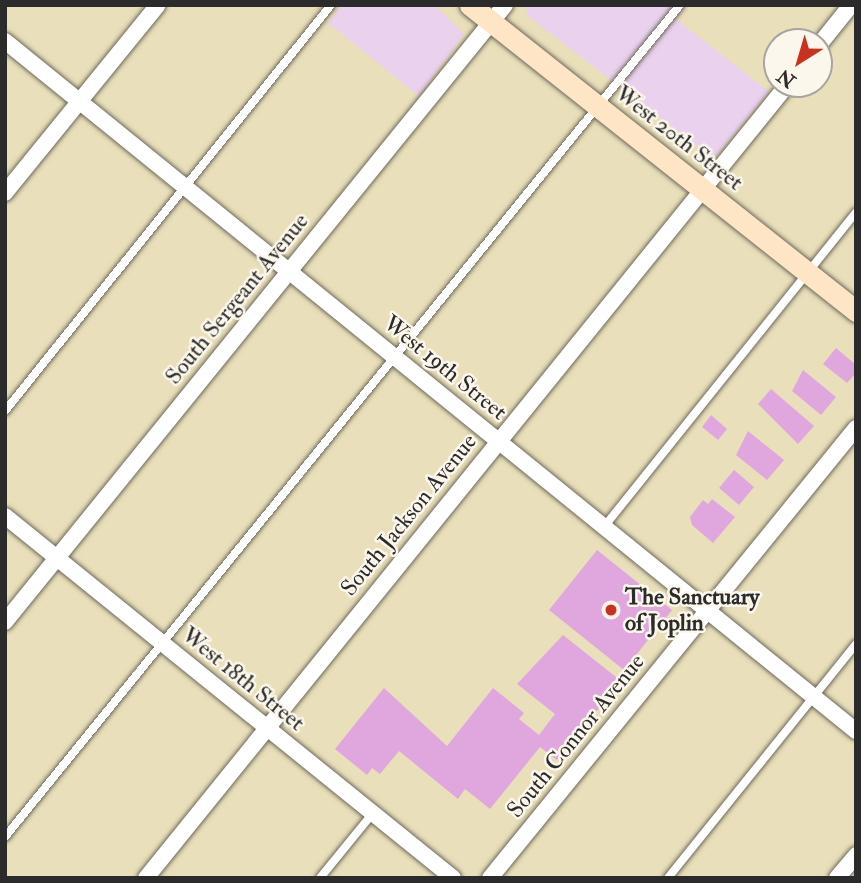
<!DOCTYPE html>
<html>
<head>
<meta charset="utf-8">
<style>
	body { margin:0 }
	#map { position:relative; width:861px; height:883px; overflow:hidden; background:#e9dfba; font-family:"IM FELL Double Pica",serif }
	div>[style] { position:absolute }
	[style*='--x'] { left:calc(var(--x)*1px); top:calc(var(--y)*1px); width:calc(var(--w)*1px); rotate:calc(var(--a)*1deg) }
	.built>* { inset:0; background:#ead1ed }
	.building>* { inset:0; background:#e0a7de }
	.roads { filter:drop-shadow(0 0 2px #6e6a5d) drop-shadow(0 0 2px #6e6a5d) }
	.lane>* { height:8px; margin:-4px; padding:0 4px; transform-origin:4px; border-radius:4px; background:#fff }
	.street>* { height:16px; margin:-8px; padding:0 8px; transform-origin:8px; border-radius:8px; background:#fff }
	.secondary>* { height:21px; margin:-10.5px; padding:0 10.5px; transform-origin:10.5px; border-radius:10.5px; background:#fde5c5 }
	.dots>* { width:19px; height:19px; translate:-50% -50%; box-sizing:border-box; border:4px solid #fbf7ec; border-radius:50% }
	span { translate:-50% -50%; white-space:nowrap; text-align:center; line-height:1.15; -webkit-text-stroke:5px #fbf7ec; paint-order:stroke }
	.street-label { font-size:23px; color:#2b2b2b }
	.poi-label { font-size:23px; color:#2b2b2b; font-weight:700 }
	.left { translate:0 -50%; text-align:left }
	.frame { position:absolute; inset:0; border:7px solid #2b2b2b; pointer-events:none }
	.north { position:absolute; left:763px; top:28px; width:70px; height:70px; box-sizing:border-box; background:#fbf7ec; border:2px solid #a8a59f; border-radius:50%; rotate:217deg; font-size:19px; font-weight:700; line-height:28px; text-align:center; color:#2b2b2b }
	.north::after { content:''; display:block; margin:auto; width:24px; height:32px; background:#c8321e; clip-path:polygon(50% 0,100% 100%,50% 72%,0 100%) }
</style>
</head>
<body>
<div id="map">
	<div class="built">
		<div style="clip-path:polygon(342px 5px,434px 5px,464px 34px,419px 96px,328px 23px)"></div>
		<div style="clip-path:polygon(687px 5px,676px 19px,769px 92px,718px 154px,711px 157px,529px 17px,525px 7px)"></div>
	</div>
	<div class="building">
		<div style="clip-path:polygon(836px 348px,856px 365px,856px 373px,847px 383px,823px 364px)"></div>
		<div style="clip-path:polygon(803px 370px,836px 397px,821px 415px,792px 391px)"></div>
		<div style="clip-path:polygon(771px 389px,814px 426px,798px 444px,758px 404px)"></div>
		<div style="clip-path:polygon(711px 415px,727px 429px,718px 440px,702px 427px)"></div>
		<div style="clip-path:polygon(748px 431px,784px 460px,767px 480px,736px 455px)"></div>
		<div style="clip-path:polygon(734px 470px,754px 487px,739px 505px,719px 488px)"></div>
		<div style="clip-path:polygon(712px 499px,735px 517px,713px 543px,692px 525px,690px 517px,703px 500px,708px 504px)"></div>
		<div style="clip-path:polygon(597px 550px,672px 610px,624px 670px,549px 610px)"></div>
		<div style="clip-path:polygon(563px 635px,621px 681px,557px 760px,540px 747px,490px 809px,465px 789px,458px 799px,399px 751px,380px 774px,372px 768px,367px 775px,335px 749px,384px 688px,447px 746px,493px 688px,524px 713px,519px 719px,539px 735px,555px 714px,517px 684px)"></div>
	</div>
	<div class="roads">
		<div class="lane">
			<div style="--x:5;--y:411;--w:521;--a:-51.24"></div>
			<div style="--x:604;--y:527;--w:403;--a:-51.3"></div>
			<div style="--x:5;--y:837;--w:1071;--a:-50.95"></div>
			<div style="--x:320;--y:878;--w:84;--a:-50.8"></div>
			<div style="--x:668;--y:878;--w:300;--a:-51.2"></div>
		</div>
		<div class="street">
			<div style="--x:5;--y:41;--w:1096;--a:39.04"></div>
			<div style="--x:819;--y:45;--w:51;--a:-51.3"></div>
			<div style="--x:5;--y:193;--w:242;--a:-50.9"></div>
			<div style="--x:5;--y:516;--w:576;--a:38.94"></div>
			<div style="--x:5;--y:622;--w:794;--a:-50.98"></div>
			<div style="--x:146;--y:878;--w:1021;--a:-51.04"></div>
			<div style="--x:490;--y:878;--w:580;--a:-50.88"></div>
			<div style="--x:837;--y:878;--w:30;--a:-50"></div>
		</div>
		<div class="secondary">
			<div style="--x:470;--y:5;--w:493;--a:38.4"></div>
		</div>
	</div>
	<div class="dots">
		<div style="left:611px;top:610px;background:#c8321e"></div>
	</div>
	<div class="street-label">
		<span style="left:679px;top:138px;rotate:38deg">West 20th Street</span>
		<span style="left:237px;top:299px;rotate:-51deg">South Sergeant Avenue</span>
		<span style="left:445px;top:368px;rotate:39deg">West 19th Street</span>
		<span style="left:409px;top:515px;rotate:-51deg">South Jackson Avenue</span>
		<span style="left:243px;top:679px;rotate:39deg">West 18th Street</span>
		<span style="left:576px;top:736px;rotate:-51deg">South Connor Avenue</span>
	</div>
	<div class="poi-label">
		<span class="left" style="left:625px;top:610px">The Sanctuary<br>of Joplin</span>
	</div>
	<div class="frame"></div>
	<div class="north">N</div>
</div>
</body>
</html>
